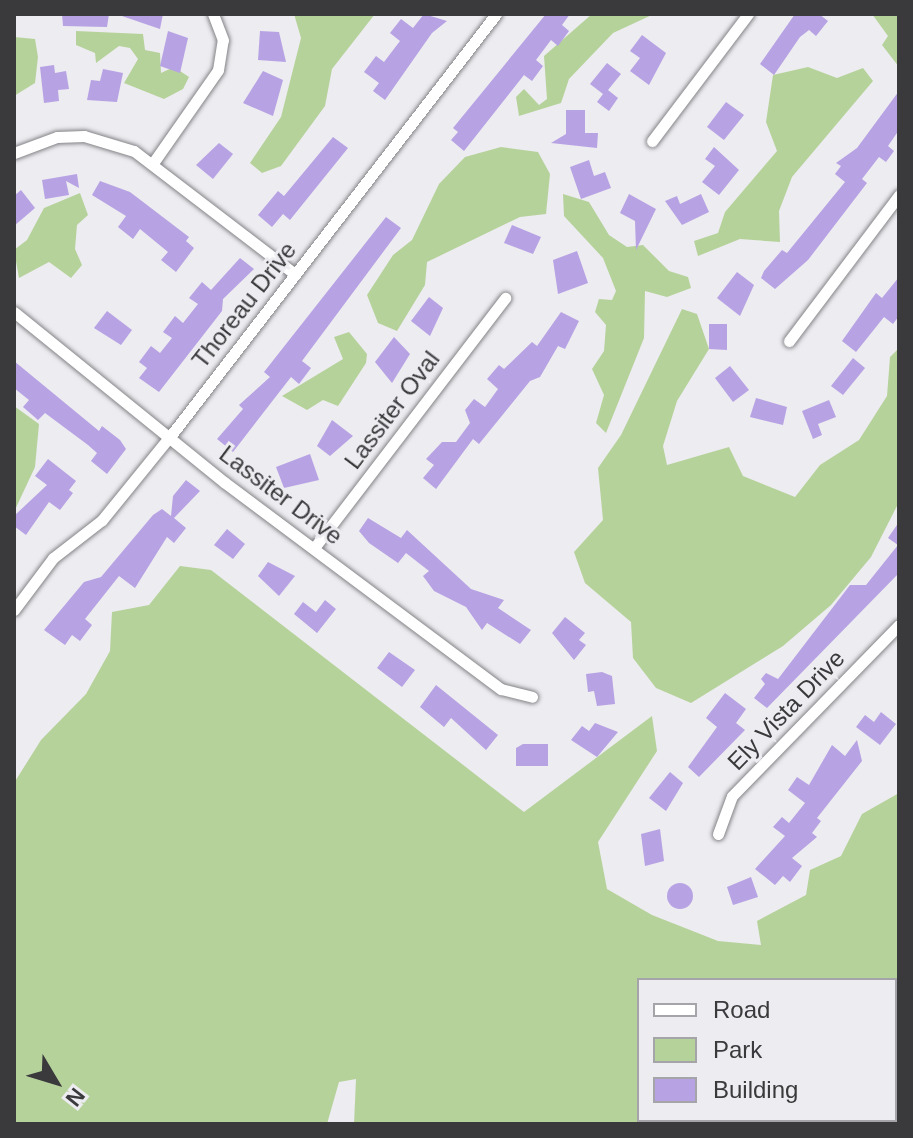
<!DOCTYPE html>
<html>
<head>
<meta charset="utf-8">
<style>
	body { margin:0 }
	#map { position:relative; width:913px; height:1138px; overflow:hidden; background:#edecf0; font-family:Arial,sans-serif }
	div>[style] { position:absolute }
	[style*='--x'] { left:calc(var(--x)*1px); top:calc(var(--y)*1px); width:calc(var(--w)*1px); rotate:calc(var(--a)*1deg) }
	.green>* { inset:0; background:#b6d29b }
	.building>* { inset:0; background:#b7a2e4 }
	.round { border-radius:50% }
	.roads { filter:drop-shadow(0 0 2px #848387) drop-shadow(0 0 2px #848387) }
	.minor>* { height:11px; margin:-5.5px; padding:0 5.5px; transform-origin:5.5px; border-radius:5.5px; background:#fff }
	span { translate:-50% -50%; white-space:nowrap; text-align:center; line-height:1.15; -webkit-text-stroke:6px #edecf0; paint-order:stroke }
	.street-label { font-size:24px; color:#3a393b }
	.frame { position:absolute; inset:0; border:16px solid #3a393b; pointer-events:none }
	.legend { position:absolute; left:637px; top:978px; width:260px; height:144px; box-sizing:border-box; background:#edecf0; border:2px solid #a5a4a8; margin:0; padding:10px 14px; list-style:none; font-size:24px; color:#3a393b }
	.legend li { display:flex; align-items:center; gap:16px; height:40px }
	.legend b { width:40px; border:2px solid #a5a4a8 }
	.north { position:absolute; left:16px; top:1042px; width:80px; height:80px; -webkit-text-stroke:6px #edecf0; paint-order:stroke; rotate:128deg; font-size:22px; font-weight:700; line-height:32px; text-align:center; color:#3a393b }
	.north::after { content:''; display:block; margin:auto; width:28px; height:36px; background:#3a393b; clip-path:polygon(50% 0,100% 100%,50% 72%,0 100%) }
</style>
</head>
<body>
<div id="map">
	<div class="green">
		<div style="clip-path:polygon(294px 14px,375px 14px,332px 69px,325px 106px,281px 166px,262px 173px,250px 163px,281px 117px,301px 38px)"></div>
		<div style="clip-path:polygon(592px 14px,654px 14px,613px 33px,569px 79px,561px 103px,519px 116px,516px 97px,524px 89px,539px 105px,547px 99px,544px 56px)"></div>
		<div style="clip-path:polygon(872px 14px,899px 14px,899px 67px,882px 45px,888px 36px)"></div>
		<div style="clip-path:polygon(76px 31px,143px 34px,145px 50px,160px 53px,161px 73px,174px 67px,189px 77px,183px 89px,164px 99px,124px 83px,138px 59px,130px 48px,119px 46px,96px 63px,95px 53px,76px 45px)"></div>
		<div style="clip-path:polygon(14px 37px,35px 39px,38px 57px,35px 83px,14px 96px)"></div>
		<div style="clip-path:polygon(808px 67px,837px 78px,863px 68px,873px 81px,792px 177px,779px 211px,780px 242px,740px 239px,698px 256px,694px 241px,718px 233px,725px 212px,777px 151px,766px 122px,773px 75px)"></div>
		<div style="clip-path:polygon(501px 147px,538px 152px,550px 174px,546px 214px,520px 217px,427px 262px,425px 285px,397px 331px,378px 323px,367px 295px,393px 255px,412px 240px,439px 184px,465px 157px)"></div>
		<div style="clip-path:polygon(80px 193px,88px 215px,77px 225px,75px 249px,82px 265px,71px 278px,49px 262px,19px 278px,14px 250px,27px 240px,44px 208px)"></div>
		<div style="clip-path:polygon(563px 194px,589px 202px,609px 235px,627px 247px,643px 245px,669px 271px,688px 277px,691px 288px,667px 297px,645px 291px,644px 338px,606px 433px,596px 423px,604px 395px,592px 369px,604px 351px,606px 325px,595px 312px,599px 299px,612px 300px,616px 291px,603px 258px,564px 216px)"></div>
		<div style="clip-path:polygon(682px 309px,697px 314px,709px 349px,677px 401px,663px 446px,667px 465px,729px 447px,743px 476px,795px 497px,820px 465px,859px 440px,887px 396px,890px 357px,899px 348px,899px 502px,871px 557px,831px 605px,783px 646px,691px 703px,656px 688px,633px 658px,631px 622px,585px 583px,574px 552px,603px 520px,598px 468px,621px 435px)"></div>
		<div style="clip-path:polygon(349px 332px,367px 354px,366px 363px,338px 406px,323px 400px,307px 410px,282px 396px,343px 359px,334px 337px)"></div>
		<div style="clip-path:polygon(14px 406px,39px 424px,35px 467px,14px 512px)"></div>
		<div style="clip-path:polygon(evenodd,180px 566px,211px 570px,524px 812px,652px 716px,657px 751px,598px 842px,607px 889px,652px 915px,718px 941px,761px 945px,757px 921px,806px 895px,810px 870px,841px 856px,862px 814px,899px 793px,899px 1124px,354px 1124px,356px 1079px,339px 1082px,327px 1124px,14px 1124px,14px 783px,41px 740px,86px 694px,110px 651px,112px 612px,149px 605px,180px 566px,895px 980px,895px 1120px,639px 1120px,639px 980px,895px 980px)"></div>
	</div>
	<div class="building">
		<div style="clip-path:polygon(62px 14px,109px 14px,107px 27px,63px 26px)"></div>
		<div style="clip-path:polygon(116px 14px,163px 14px,160px 29px)"></div>
		<div style="clip-path:polygon(424px 14px,447px 21px,432px 33px,385px 100px,373px 91px,379px 83px,364px 72px,376px 56px,384px 62px,400px 41px,390px 33px,401px 19px,413px 28px)"></div>
		<div style="clip-path:polygon(546px 14px,570px 14px,562px 25px,569px 31px,558px 46px,551px 40px,536px 60px,543px 66px,532px 81px,524px 75px,464px 151px,451px 140px,458px 132px,453px 128px)"></div>
		<div style="clip-path:polygon(795px 14px,819px 14px,828px 21px,816px 36px,809px 30px,800px 37px,774px 75px,760px 64px)"></div>
		<div style="clip-path:polygon(168px 31px,188px 38px,180px 73px,160px 66px)"></div>
		<div style="clip-path:polygon(260px 31px,279px 32px,286px 62px,258px 60px)"></div>
		<div style="clip-path:polygon(642px 35px,666px 53px,649px 85px,630px 71px,640px 58px,630px 51px)"></div>
		<div style="clip-path:polygon(607px 63px,621px 74px,608px 90px,618px 98px,609px 111px,597px 102px,603px 94px,590px 84px)"></div>
		<div style="clip-path:polygon(54px 65px,55px 73px,66px 71px,69px 89px,58px 90px,59px 101px,44px 103px,40px 67px)"></div>
		<div style="clip-path:polygon(103px 69px,123px 73px,117px 102px,87px 100px,91px 80px,100px 81px)"></div>
		<div style="clip-path:polygon(263px 71px,283px 80px,273px 116px,243px 103px)"></div>
		<div style="clip-path:polygon(899px 91px,899px 130px,888px 146px,894px 151px,886px 162px,879px 157px,862px 179px,867px 183px,808px 260px,775px 289px,761px 278px,764px 271px,782px 250px,787px 253px,845px 182px,835px 174px,841px 166px,836px 163px,857px 148px)"></div>
		<div style="clip-path:polygon(726px 102px,744px 115px,724px 140px,707px 127px)"></div>
		<div style="clip-path:polygon(566px 110px,585px 110px,585px 133px,598px 133px,597px 148px,551px 143px,566px 134px)"></div>
		<div style="clip-path:polygon(333px 137px,348px 148px,290px 220px,283px 214px,272px 227px,258px 215px,278px 191px,284px 196px)"></div>
		<div style="clip-path:polygon(219px 143px,233px 154px,213px 179px,196px 165px)"></div>
		<div style="clip-path:polygon(714px 147px,739px 170px,719px 195px,702px 182px,715px 166px,705px 159px)"></div>
		<div style="clip-path:polygon(589px 160px,594px 176px,605px 172px,611px 188px,581px 199px,570px 167px)"></div>
		<div style="clip-path:polygon(77px 174px,79px 188px,66px 181px,69px 195px,45px 199px,42px 180px)"></div>
		<div style="clip-path:polygon(100px 181px,130px 192px,189px 237px,186px 241px,194px 248px,176px 272px,161px 260px,168px 252px,140px 229px,133px 239px,118px 227px,126px 216px,92px 195px)"></div>
		<div style="clip-path:polygon(21px 190px,35px 208px,14px 226px,14px 196px)"></div>
		<div style="clip-path:polygon(629px 194px,656px 209px,636px 250px,635px 221px,620px 213px)"></div>
		<div style="clip-path:polygon(701px 194px,709px 212px,682px 225px,665px 201px,677px 196px,680px 204px)"></div>
		<div style="clip-path:polygon(386px 217px,401px 228px,302px 361px,311px 368px,299px 384px,291px 377px,233px 452px,217px 439px,243px 409px,239px 405px,270px 377px,264px 372px)"></div>
		<div style="clip-path:polygon(512px 225px,541px 237px,533px 254px,504px 243px)"></div>
		<div style="clip-path:polygon(577px 251px,588px 283px,558px 294px,553px 260px)"></div>
		<div style="clip-path:polygon(240px 258px,254px 269px,223px 299px,222px 311px,159px 392px,139px 378px,147px 368px,139px 362px,151px 346px,160px 353px,172px 338px,163px 332px,175px 316px,183px 323px,198px 304px,189px 298px,202px 282px,211px 290px)"></div>
		<div style="clip-path:polygon(737px 272px,754px 285px,740px 316px,717px 298px)"></div>
		<div style="clip-path:polygon(899px 277px,899px 316px,893px 324px,884px 317px,856px 352px,842px 341px,876px 293px,882px 298px)"></div>
		<div style="clip-path:polygon(429px 297px,443px 308px,430px 336px,411px 321px)"></div>
		<div style="clip-path:polygon(107px 311px,132px 330px,121px 345px,94px 328px)"></div>
		<div style="clip-path:polygon(561px 312px,579px 321px,565px 349px,558px 346px,540px 377px,530px 381px,479px 444px,473px 439px,436px 489px,423px 478px,434px 465px,426px 459px,442px 442px,456px 442px,470px 423px,465px 410px,474px 399px,485px 407px,498px 389px,487px 379px,499px 365px,504px 369px,532px 342px,537px 346px)"></div>
		<div style="clip-path:polygon(709px 324px,727px 324px,727px 350px,709px 349px)"></div>
		<div style="clip-path:polygon(394px 337px,410px 354px,392px 383px,375px 362px)"></div>
		<div style="clip-path:polygon(853px 358px,865px 368px,843px 395px,831px 386px)"></div>
		<div style="clip-path:polygon(14px 361px,99px 431px,102px 426px,120px 440px,126px 449px,107px 474px,91px 461px,97px 453px,88px 445px,45px 413px,38px 420px,23px 407px,29px 400px,14px 388px)"></div>
		<div style="clip-path:polygon(730px 366px,749px 390px,733px 402px,715px 378px)"></div>
		<div style="clip-path:polygon(756px 398px,787px 407px,783px 425px,750px 417px)"></div>
		<div style="clip-path:polygon(829px 400px,836px 417px,818px 424px,822px 435px,813px 439px,802px 411px)"></div>
		<div style="clip-path:polygon(332px 420px,353px 436px,330px 456px,317px 446px)"></div>
		<div style="clip-path:polygon(310px 454px,319px 480px,284px 488px,276px 467px)"></div>
		<div style="clip-path:polygon(48px 459px,76px 481px,69px 490px,73px 493px,60px 510px,49px 502px,26px 535px,14px 526px,14px 516px,47px 485px,35px 476px)"></div>
		<div style="clip-path:polygon(186px 480px,200px 491px,174px 518px,186px 528px,174px 543px,167px 537px,135px 588px,119px 576px,85px 619px,92px 625px,80px 641px,72px 635px,65px 645px,44px 630px,84px 582px,101px 577px,153px 515px,162px 509px,171px 516px,173px 496px)"></div>
		<div style="clip-path:polygon(368px 518px,401px 538px,407px 530px,471px 589px,504px 600px,498px 608px,531px 630px,520px 644px,487px 623px,482px 630px,466px 607px,434px 591px,423px 576px,429px 571px,406px 553px,398px 563px,369px 543px,359px 531px)"></div>
		<div style="clip-path:polygon(899px 522px,899px 573px,767px 708px,754px 698px,765px 684px,761px 679px,766px 673px,778px 679px,850px 585px,866px 585px,898px 545px,888px 538px)"></div>
		<div style="clip-path:polygon(227px 529px,245px 544px,233px 559px,214px 545px)"></div>
		<div style="clip-path:polygon(268px 562px,295px 576px,279px 596px,258px 576px)"></div>
		<div style="clip-path:polygon(325px 600px,336px 609px,317px 633px,294px 614px,303px 602px,316px 612px)"></div>
		<div style="clip-path:polygon(565px 617px,585px 633px,579px 640px,586px 645px,574px 660px,552px 633px)"></div>
		<div style="clip-path:polygon(389px 652px,415px 670px,402px 687px,377px 668px)"></div>
		<div style="clip-path:polygon(602px 672px,612px 676px,615px 704px,597px 706px,594px 691px,588px 692px,586px 674px)"></div>
		<div style="clip-path:polygon(436px 685px,498px 735px,486px 750px,451px 718px,444px 727px,420px 707px)"></div>
		<div style="clip-path:polygon(725px 693px,746px 709px,736px 723px,745px 730px,699px 777px,688px 767px,717px 727px,706px 718px)"></div>
		<div style="clip-path:polygon(881px 712px,896px 724px,880px 745px,856px 727px,865px 715px,874px 722px)"></div>
		<div style="clip-path:polygon(595px 723px,618px 732px,597px 757px,571px 740px,582px 726px,589px 731px)"></div>
		<div style="clip-path:polygon(857px 740px,862px 761px,817px 818px,821px 821px,812px 833px,817px 837px,792px 858px,802px 866px,790px 882px,783px 876px,775px 885px,755px 869px,785px 836px,773px 827px,782px 817px,789px 823px,805px 803px,788px 790px,797px 777px,809px 785px,832px 745px,845px 756px)"></div>
		<div style="clip-path:polygon(523px 744px,548px 744px,548px 766px,516px 766px,516px 748px)"></div>
		<div style="clip-path:polygon(670px 772px,683px 783px,666px 811px,649px 798px)"></div>
		<div style="clip-path:polygon(660px 829px,664px 861px,645px 866px,641px 834px)"></div>
		<div style="clip-path:polygon(751px 877px,758px 897px,733px 905px,727px 887px)"></div>
		<div class="round" style="left:667px;top:883px;width:26px;height:26px"></div>
	</div>
	<div class="roads">
		<div class="minor">
			<div style="--x:652;--y:141;--w:159;--a:-52.9"></div>
			<div style="--x:14;--y:153;--w:46;--a:-20.4"></div>
			<div style="--x:57;--y:137;--w:27;--a:-2"></div>
			<div style="--x:84;--y:136;--w:52;--a:16.7"></div>
			<div style="--x:134;--y:151;--w:203;--a:37.4"></div>
			<div style="--x:153;--y:163;--w:113;--a:-55"></div>
			<div style="--x:218;--y:70;--w:30;--a:-81"></div>
			<div style="--x:223;--y:40;--w:28;--a:-111"></div>
			<div style="--x:14;--y:312;--w:270;--a:39"></div>
			<div style="--x:224;--y:482;--w:346;--a:36.8"></div>
			<div style="--x:501;--y:689;--w:32;--a:14"></div>
			<div style="--x:789;--y:341;--w:183;--a:-53"></div>
			<div style="--x:314;--y:548;--w:315;--a:-52.6"></div>
			<div style="--x:14;--y:610;--w:65;--a:-53.1"></div>
			<div style="--x:53;--y:558;--w:62;--a:-37.8"></div>
			<div style="--x:102;--y:520;--w:111;--a:-50.9"></div>
			<div style="--x:172;--y:434;--w:530;--a:-52.35"></div>
			<div style="--x:718;--y:834;--w:40;--a:-69.8"></div>
			<div style="--x:732;--y:796;--w:239;--a:-45.7"></div>
		</div>
	</div>
	<div class="street-label">
		<span style="left:244px;top:305px;rotate:-52deg">Thoreau Drive</span>
		<span style="left:392px;top:410px;rotate:-53deg">Lassiter Oval</span>
		<span style="left:281px;top:495px;rotate:37deg">Lassiter Drive</span>
		<span style="left:786px;top:710px;rotate:-46deg">Ely Vista Drive</span>
	</div>
	<div class="frame"></div>
	<ul class="legend">
	<li><b style="height:10px;background:#fff"></b>Road</li>
	<li><b style="height:22px;background:#b6d29b"></b>Park</li>
	<li><b style="height:22px;background:#b7a2e4"></b>Building</li>
	</ul>
	<div class="north">N</div>
</div>
</body>
</html>
